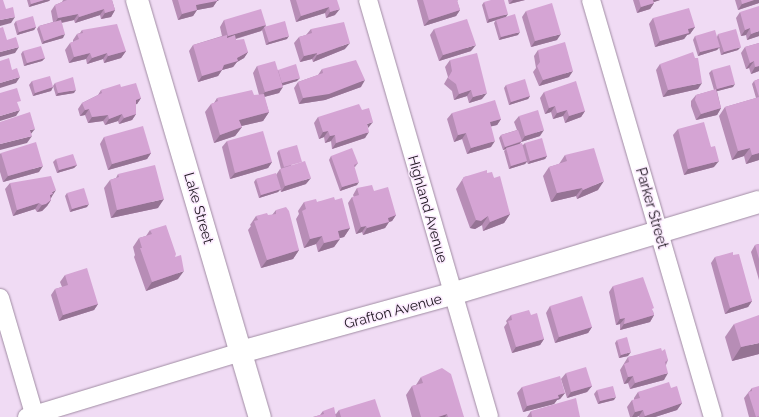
<!DOCTYPE html>
<html>
<head>
<meta charset="utf-8">
<style>
	body { margin:0 }
	#map { position:relative; width:759px; height:417px; overflow:hidden; background:#f0dbf4; font-family:Raleway,sans-serif }
	div>[style] { position:absolute }
	[style*='--x'] { left:calc(var(--x)*1px); top:calc(var(--y)*1px); width:calc(var(--w)*1px); rotate:calc(var(--a)*1deg) }
	.roads { filter:drop-shadow(0 0 1px #a08ca3) drop-shadow(0 0 1px #a08ca3) }
	.minor>* { height:18px; margin:-9px; padding:0 9px; transform-origin:9px; border-radius:9px; background:#fff }
	.tertiary>* { height:22px; margin:-11px; padding:0 11px; transform-origin:11px; border-radius:11px; background:#fff }
	.wall>* { inset:0; background:#b78db6 }
	.shaded-wall>* { inset:0; background:#957394 }
	.building>* { inset:0; background:#d5a4d4 }
	span { translate:-50% -50%; white-space:nowrap; text-align:center; line-height:1.15; -webkit-text-stroke:3px #fbeafe; paint-order:stroke }
	.street-label { font-size:14px; color:#1c151e }
</style>
</head>
<body>
<div id="map">
	<div class="roads">
		<div class="minor">
			<div style="--x:368;--y:0;--w:434;--a:73.8"></div>
			<div style="--x:591;--y:0;--w:434;--a:73.7"></div>
			<div style="--x:0;--y:298;--w:124;--a:73.6"></div>
			<div style="--x:27;--y:417;--w:224;--a:-16.9"></div>
		</div>
		<div class="tertiary">
			<div style="--x:137;--y:0;--w:435;--a:73.6"></div>
			<div style="--x:241;--y:352;--w:219;--a:-15.4"></div>
			<div style="--x:452;--y:294;--w:320;--a:-16.7"></div>
		</div>
	</div>
	<div class="wall">
		<div style="clip-path:polygon(27px 0,50px 0,49px 1px,29px 7px)"></div>
		<div style="clip-path:polygon(63px 0,112px 0,115px 10px,111px 17px,101px 19px,100px 15px,75px 23px,74px 20px,62px 23px,63px 38px,42px 44px,37px 29px,39px 26px,53px 22px,51px 11px,55px 5px,62px 2px)"></div>
		<div style="clip-path:polygon(172px 0,219px 0,217px 1px,213px 7px,197px 10px,193px 16px,178px 20px)"></div>
		<div style="clip-path:polygon(290px 0,337px 0,335px 15px,326px 18px,325px 13px,296px 22px)"></div>
		<div style="clip-path:polygon(417px 0,458px 0,457px 1px,460px 10px,456px 16px,424px 26px)"></div>
		<div style="clip-path:polygon(508px 0,525px 0,509px 4px)"></div>
		<div style="clip-path:polygon(633px 0,660px 0,654px 2px,654px 3px,650px 9px,637px 13px)"></div>
		<div style="clip-path:polygon(735px 0,759px 0,759px 3px,738px 10px)"></div>
		<div style="clip-path:polygon(484px 2px,506px 17px,518px 35px,499px 40px,494px 23px,496px 20px,487px 23px,482px 5px)"></div>
		<div style="clip-path:polygon(526px 11px,557px 40px,531px 47px,522px 17px)"></div>
		<div style="clip-path:polygon(740px 12px,759px 36px,747px 40px,746px 35px,741px 36px,736px 18px)"></div>
		<div style="clip-path:polygon(653px 18px,695px 27px,690px 34px,687px 35px,684px 39px,655px 47px,649px 24px)"></div>
		<div style="clip-path:polygon(224px 20px,266px 25px,265px 26px,287px 39px,266px 45px,262px 30px,261px 31px,236px 39px,236px 40px,248px 52px,244px 58px,237px 62px,233px 67px,222px 70px,218px 76px,198px 82px,189px 51px,193px 45px,222px 36px,220px 27px)"></div>
		<div style="clip-path:polygon(16px 21px,36px 27px,34px 30px,17px 35px,14px 24px)"></div>
		<div style="clip-path:polygon(311px 29px,345px 49px,313px 62px,312px 59px,300px 62px,294px 43px,299px 37px,306px 35px)"></div>
		<div style="clip-path:polygon(434px 29px,471px 51px,439px 61px,430px 35px)"></div>
		<div style="clip-path:polygon(82px 30px,126px 51px,121px 58px,104px 63px,103px 59px,87px 64px,86px 59px,69px 63px,65px 50px,70px 43px,73px 42px,73px 40px,77px 34px,80px 33px)"></div>
		<div style="clip-path:polygon(718px 34px,738px 50px,721px 55px,719px 47px,717px 50px,698px 56px,693px 40px,695px 36px,717px 37px)"></div>
		<div style="clip-path:polygon(759px 43px,759px 71px,751px 74px,749px 68px,746px 69px,741px 53px,745px 47px)"></div>
		<div style="clip-path:polygon(538px 50px,569px 77px,539px 86px,533px 72px,536px 68px,534px 56px)"></div>
		<div style="clip-path:polygon(23px 51px,45px 58px,42px 61px,24px 66px,21px 54px)"></div>
		<div style="clip-path:polygon(450px 60px,482px 99px,469px 103px,467px 96px,454px 100px,452px 91px,444px 84px,448px 77px,445px 67px)"></div>
		<div style="clip-path:polygon(660px 64px,698px 89px,663px 97px,656px 70px)"></div>
		<div style="clip-path:polygon(257px 66px,278px 70px,297px 81px,283px 85px,279px 93px,264px 97px,269px 112px,263px 121px,241px 126px,242px 127px,235px 136px,214px 143px,205px 112px,211px 104px,214px 103px,217px 98px,259px 95px,253px 73px)"></div>
		<div style="clip-path:polygon(322px 69px,361px 87px,325px 100px,299px 104px,294px 88px,298px 82px,318px 75px)"></div>
		<div style="clip-path:polygon(712px 70px,733px 87px,717px 91px,721px 108px,717px 115px,696px 120px,691px 106px,691px 101px,696px 95px,714px 90px,709px 73px)"></div>
		<div style="clip-path:polygon(759px 79px,759px 160px,746px 164px,744px 156px,732px 160px,719px 116px,725px 107px,756px 98px,752px 84px,754px 81px)"></div>
		<div style="clip-path:polygon(32px 81px,53px 87px,51px 91px,33px 96px,29px 85px)"></div>
		<div style="clip-path:polygon(55px 83px,74px 93px,56px 96px,53px 86px)"></div>
		<div style="clip-path:polygon(506px 85px,530px 96px,528px 99px,509px 105px,504px 88px)"></div>
		<div style="clip-path:polygon(121px 87px,141px 98px,137px 104px,136px 104px,136px 114px,132px 120px,119px 124px,118px 121px,105px 125px,103px 121px,88px 123px,85px 115px,80px 116px,78px 109px,82px 103px,98px 95px,101px 90px)"></div>
		<div style="clip-path:polygon(544px 92px,585px 111px,581px 117px,565px 123px,563px 116px,553px 119px,551px 112px,545px 114px,540px 98px)"></div>
		<div style="clip-path:polygon(452px 113px,501px 119px,497px 125px,491px 126px,491px 147px,467px 154px,462px 139px,454px 142px,447px 119px)"></div>
		<div style="clip-path:polygon(519px 116px,540px 136px,521px 142px,520px 144px,523px 145px,525px 143px,547px 156px,545px 159px,528px 164px,527px 162px,525px 164px,509px 169px,504px 151px,506px 149px,503px 150px,499px 138px,501px 135px,517px 130px,514px 122px)"></div>
		<div style="clip-path:polygon(318px 117px,368px 128px,365px 138px,332px 149px,331px 141px,325px 143px,324px 137px,319px 139px,314px 123px)"></div>
		<div style="clip-path:polygon(678px 129px,711px 147px,714px 167px,684px 175px,673px 135px)"></div>
		<div style="clip-path:polygon(104px 137px,151px 153px,147px 159px,108px 170px,100px 144px)"></div>
		<div style="clip-path:polygon(227px 141px,272px 162px,268px 168px,230px 179px,222px 147px)"></div>
		<div style="clip-path:polygon(279px 150px,306px 184px,281px 192px,280px 189px,278px 192px,259px 198px,254px 182px,256px 179px,276px 175px,280px 169px,281px 169px,277px 153px)"></div>
		<div style="clip-path:polygon(1px 153px,39px 172px,3px 182px,0 172px,0 154px)"></div>
		<div style="clip-path:polygon(565px 155px,598px 190px,577px 199px,576px 196px,551px 202px,543px 176px,549px 167px,559px 164px)"></div>
		<div style="clip-path:polygon(331px 156px,358px 163px,355px 167px,354px 167px,357px 185px,340px 191px,329px 160px)"></div>
		<div style="clip-path:polygon(56px 159px,77px 165px,74px 168px,57px 173px,53px 162px)"></div>
		<div style="clip-path:polygon(487px 173px,494px 178px,510px 214px,504px 223px,483px 231px,482px 225px,475px 229px,470px 228px,456px 189px,464px 177px)"></div>
		<div style="clip-path:polygon(118px 174px,158px 208px,111px 218px,104px 188px,110px 180px,116px 178px)"></div>
		<div style="clip-path:polygon(10px 183px,52px 196px,51px 198px,51px 200px,47px 206px,42px 211px,37px 212px,35px 209px,13px 216px,5px 189px)"></div>
		<div style="clip-path:polygon(357px 188px,374px 191px,396px 215px,392px 221px,389px 222px,385px 228px,363px 235px,362px 232px,356px 234px,348px 203px,352px 197px,354px 197px,353px 195px)"></div>
		<div style="clip-path:polygon(67px 193px,87px 207px,70px 212px,65px 196px)"></div>
		<div style="clip-path:polygon(335px 200px,350px 228px,344px 237px,340px 238px,334px 247px,318px 252px,316px 244px,304px 248px,296px 219px,299px 214px,298px 211px,304px 202px,317px 202px)"></div>
		<div style="clip-path:polygon(276px 210px,299px 250px,293px 259px,261px 268px,248px 230px,251px 226px,250px 225px,256px 216px,272px 215px)"></div>
		<div style="clip-path:polygon(150px 230px,175px 257px,178px 279px,146px 291px,134px 257px,135px 255px,133px 247px,139px 238px,146px 236px)"></div>
		<div style="clip-path:polygon(759px 244px,759px 280px,751px 252px,755px 245px)"></div>
		<div style="clip-path:polygon(733px 255px,752px 301px,748px 307px,725px 314px,711px 263px,715px 257px)"></div>
		<div style="clip-path:polygon(65px 275px,98px 304px,94px 310px,59px 321px,51px 295px,55px 289px,62px 287px,60px 282px)"></div>
		<div style="clip-path:polygon(613px 286px,653px 311px,654px 315px,650px 322px,620px 330px,620px 324px,616px 325px,609px 292px)"></div>
		<div style="clip-path:polygon(550px 306px,592px 327px,588px 333px,555px 343px,546px 313px)"></div>
		<div style="clip-path:polygon(511px 315px,531px 315px,544px 339px,540px 345px,512px 353px,504px 327px,507px 323px,506px 321px)"></div>
		<div style="clip-path:polygon(734px 324px,759px 354px,732px 361px,725px 337px)"></div>
		<div style="clip-path:polygon(617px 340px,628px 356px,619px 358px,615px 343px)"></div>
		<div style="clip-path:polygon(662px 351px,668px 360px,666px 365px,664px 380px,630px 389px,628px 383px,624px 384px,620px 370px,628px 357px)"></div>
		<div style="clip-path:polygon(566px 373px,592px 386px,587px 392px,567px 398px,561px 379px)"></div>
		<div style="clip-path:polygon(421px 377px,464px 417px,412px 417px,406px 395px,412px 386px,416px 385px)"></div>
		<div style="clip-path:polygon(522px 387px,565px 393px,560px 399px,557px 400px,554px 404px,523px 412px,517px 393px)"></div>
		<div style="clip-path:polygon(671px 388px,682px 403px,677px 410px,655px 417px,639px 417px,639px 416px,636px 417px,630px 417px,627px 407px,632px 400px,634px 400px,634px 398px,638px 392px)"></div>
		<div style="clip-path:polygon(752px 388px,759px 417px,749px 417px,744px 398px)"></div>
		<div style="clip-path:polygon(597px 390px,614px 400px,598px 404px,594px 394px)"></div>
		<div style="clip-path:polygon(339px 410px,381px 417px,313px 417px,320px 415px,323px 411px,336px 414px)"></div>
		<div style="clip-path:polygon(531px 411px,580px 417px,527px 417px)"></div>
	</div>
	<div class="shaded-wall">
		<div style="clip-path:polygon(44px 0,50px 0,49px 1px,29px 7px,31px 4px)"></div>
		<div style="clip-path:polygon(213px 0,219px 0,217px 1px,213px 7px,197px 10px,193px 16px,178px 20px,182px 14px,196px 5px)"></div>
		<div style="clip-path:polygon(513px 0,525px 0,509px 4px)"></div>
		<div style="clip-path:polygon(651px 0,660px 0,648px 4px)"></div>
		<div style="clip-path:polygon(754px 0,759px 0,759px 3px,738px 10px,742px 4px)"></div>
		<div style="clip-path:polygon(654px 3px,650px 9px,637px 13px,641px 7px)"></div>
		<div style="clip-path:polygon(329px 7px,325px 13px,296px 22px,301px 16px)"></div>
		<div style="clip-path:polygon(104px 9px,100px 15px,75px 23px,79px 17px)"></div>
		<div style="clip-path:polygon(340px 9px,335px 15px,326px 18px,330px 12px)"></div>
		<div style="clip-path:polygon(115px 10px,111px 17px,101px 19px,105px 13px)"></div>
		<div style="clip-path:polygon(460px 10px,456px 16px,424px 26px,429px 20px)"></div>
		<div style="clip-path:polygon(78px 14px,74px 20px,54px 24px,58px 18px)"></div>
		<div style="clip-path:polygon(508px 14px,506px 17px,487px 23px,489px 19px)"></div>
		<div style="clip-path:polygon(15px 17px,11px 23px,0 26px,0 20px)"></div>
		<div style="clip-path:polygon(266px 25px,261px 31px,224px 42px,228px 36px)"></div>
		<div style="clip-path:polygon(36px 27px,34px 30px,17px 35px,19px 32px)"></div>
		<div style="clip-path:polygon(695px 27px,690px 34px,687px 35px,684px 39px,655px 47px,660px 41px,688px 29px)"></div>
		<div style="clip-path:polygon(750px 28px,746px 35px,741px 36px,745px 30px)"></div>
		<div style="clip-path:polygon(759px 31px,759px 36px,747px 40px,751px 34px)"></div>
		<div style="clip-path:polygon(520px 32px,518px 35px,499px 40px,501px 37px)"></div>
		<div style="clip-path:polygon(65px 34px,63px 38px,42px 44px,44px 41px)"></div>
		<div style="clip-path:polygon(561px 34px,557px 40px,531px 47px,535px 41px)"></div>
		<div style="clip-path:polygon(289px 36px,287px 39px,266px 45px,269px 42px)"></div>
		<div style="clip-path:polygon(350px 43px,345px 49px,313px 62px,317px 55px)"></div>
		<div style="clip-path:polygon(476px 45px,471px 51px,439px 61px,443px 55px)"></div>
		<div style="clip-path:polygon(19px 47px,15px 53px,0 57px,0 52px)"></div>
		<div style="clip-path:polygon(720px 47px,717px 50px,698px 56px,700px 52px)"></div>
		<div style="clip-path:polygon(741px 47px,738px 50px,721px 55px,724px 52px)"></div>
		<div style="clip-path:polygon(126px 51px,121px 58px,104px 63px,108px 56px)"></div>
		<div style="clip-path:polygon(248px 52px,244px 58px,237px 62px,233px 67px,222px 70px,218px 76px,198px 82px,202px 76px)"></div>
		<div style="clip-path:polygon(90px 53px,86px 59px,69px 63px,74px 57px)"></div>
		<div style="clip-path:polygon(107px 53px,103px 59px,87px 64px,92px 58px)"></div>
		<div style="clip-path:polygon(317px 53px,312px 59px,300px 62px,304px 56px)"></div>
		<div style="clip-path:polygon(45px 58px,42px 61px,24px 66px,27px 63px)"></div>
		<div style="clip-path:polygon(754px 61px,749px 68px,746px 69px,750px 63px)"></div>
		<div style="clip-path:polygon(759px 66px,759px 71px,751px 74px,755px 67px)"></div>
		<div style="clip-path:polygon(573px 71px,569px 77px,539px 86px,543px 80px)"></div>
		<div style="clip-path:polygon(20px 77px,16px 83px,0 88px,0 83px)"></div>
		<div style="clip-path:polygon(300px 78px,297px 81px,278px 87px,280px 83px)"></div>
		<div style="clip-path:polygon(365px 80px,361px 87px,325px 100px,299px 104px,303px 98px)"></div>
		<div style="clip-path:polygon(702px 83px,698px 89px,663px 97px,668px 90px)"></div>
		<div style="clip-path:polygon(735px 84px,733px 87px,714px 92px,717px 89px)"></div>
		<div style="clip-path:polygon(53px 87px,51px 91px,33px 96px,35px 93px)"></div>
		<div style="clip-path:polygon(283px 87px,279px 93px,260px 98px,265px 92px)"></div>
		<div style="clip-path:polygon(76px 90px,74px 93px,56px 96px,58px 93px)"></div>
		<div style="clip-path:polygon(471px 90px,467px 96px,454px 100px,459px 94px)"></div>
		<div style="clip-path:polygon(487px 93px,482px 99px,469px 103px,473px 97px)"></div>
		<div style="clip-path:polygon(530px 96px,528px 99px,509px 105px,511px 102px)"></div>
		<div style="clip-path:polygon(141px 98px,137px 104px,131px 106px,136px 100px)"></div>
		<div style="clip-path:polygon(555px 106px,551px 112px,545px 114px,549px 108px)"></div>
		<div style="clip-path:polygon(721px 108px,717px 115px,696px 120px,701px 114px)"></div>
		<div style="clip-path:polygon(89px 109px,85px 115px,80px 116px,85px 110px)"></div>
		<div style="clip-path:polygon(20px 110px,16px 116px,0 121px,0 116px)"></div>
		<div style="clip-path:polygon(567px 110px,563px 116px,553px 119px,557px 113px)"></div>
		<div style="clip-path:polygon(585px 111px,581px 117px,565px 123px,569px 116px)"></div>
		<div style="clip-path:polygon(269px 112px,263px 121px,233px 128px,239px 120px)"></div>
		<div style="clip-path:polygon(122px 114px,118px 121px,105px 125px,109px 119px)"></div>
		<div style="clip-path:polygon(136px 114px,132px 120px,119px 124px,124px 118px)"></div>
		<div style="clip-path:polygon(108px 115px,103px 121px,88px 123px,92px 117px)"></div>
		<div style="clip-path:polygon(501px 119px,497px 125px,485px 128px,490px 122px)"></div>
		<div style="clip-path:polygon(373px 122px,368px 128px,367px 124px)"></div>
		<div style="clip-path:polygon(242px 127px,235px 136px,214px 143px,220px 135px)"></div>
		<div style="clip-path:polygon(35px 129px,30px 135px,30px 130px)"></div>
		<div style="clip-path:polygon(544px 130px,540px 136px,521px 142px,519px 145px,503px 150px,505px 147px,521px 142px,525px 136px)"></div>
		<div style="clip-path:polygon(328px 131px,324px 137px,319px 139px,323px 132px)"></div>
		<div style="clip-path:polygon(369px 132px,365px 138px,332px 149px,336px 143px)"></div>
		<div style="clip-path:polygon(466px 133px,462px 139px,454px 142px,458px 135px)"></div>
		<div style="clip-path:polygon(335px 135px,331px 141px,325px 143px,330px 136px)"></div>
		<div style="clip-path:polygon(32px 136px,27px 143px,0 150px,0 144px)"></div>
		<div style="clip-path:polygon(495px 141px,491px 147px,467px 154px,471px 148px)"></div>
		<div style="clip-path:polygon(750px 148px,744px 156px,732px 160px,738px 151px)"></div>
		<div style="clip-path:polygon(151px 153px,147px 159px,108px 170px,112px 164px)"></div>
		<div style="clip-path:polygon(759px 153px,759px 160px,746px 164px,752px 155px)"></div>
		<div style="clip-path:polygon(547px 156px,545px 159px,528px 164px,530px 161px)"></div>
		<div style="clip-path:polygon(527px 161px,525px 164px,509px 169px,511px 166px)"></div>
		<div style="clip-path:polygon(719px 161px,714px 167px,684px 175px,688px 169px)"></div>
		<div style="clip-path:polygon(272px 162px,268px 168px,230px 179px,235px 173px)"></div>
		<div style="clip-path:polygon(77px 165px,74px 168px,57px 173px,59px 170px)"></div>
		<div style="clip-path:polygon(43px 166px,39px 172px,3px 182px,8px 176px)"></div>
		<div style="clip-path:polygon(311px 178px,306px 184px,281px 192px,285px 186px)"></div>
		<div style="clip-path:polygon(604px 181px,598px 190px,577px 199px,583px 190px)"></div>
		<div style="clip-path:polygon(359px 182px,357px 185px,340px 191px,342px 187px)"></div>
		<div style="clip-path:polygon(582px 188px,576px 196px,551px 202px,557px 193px)"></div>
		<div style="clip-path:polygon(281px 189px,278px 192px,259px 198px,261px 195px)"></div>
		<div style="clip-path:polygon(56px 190px,49px 201px,46px 201px,52px 192px)"></div>
		<div style="clip-path:polygon(164px 199px,158px 208px,111px 218px,117px 210px)"></div>
		<div style="clip-path:polygon(51px 200px,47px 206px,42px 211px,37px 212px,42px 205px)"></div>
		<div style="clip-path:polygon(39px 203px,35px 209px,13px 216px,17px 210px)"></div>
		<div style="clip-path:polygon(89px 204px,87px 207px,70px 212px,72px 209px)"></div>
		<div style="clip-path:polygon(510px 214px,504px 223px,483px 231px,490px 222px)"></div>
		<div style="clip-path:polygon(396px 215px,392px 221px,389px 222px,385px 228px,363px 235px,367px 228px,388px 218px)"></div>
		<div style="clip-path:polygon(488px 216px,482px 225px,475px 229px,470px 228px,476px 220px)"></div>
		<div style="clip-path:polygon(366px 226px,362px 232px,356px 234px,361px 227px)"></div>
		<div style="clip-path:polygon(350px 228px,344px 237px,332px 240px,338px 231px)"></div>
		<div style="clip-path:polygon(322px 236px,316px 244px,304px 248px,310px 239px)"></div>
		<div style="clip-path:polygon(340px 239px,334px 247px,318px 252px,324px 243px)"></div>
		<div style="clip-path:polygon(299px 250px,293px 259px,261px 268px,267px 260px)"></div>
		<div style="clip-path:polygon(184px 271px,178px 279px,146px 291px,152px 282px)"></div>
		<div style="clip-path:polygon(752px 301px,748px 307px,725px 314px,730px 308px)"></div>
		<div style="clip-path:polygon(98px 304px,94px 310px,59px 321px,63px 315px)"></div>
		<div style="clip-path:polygon(654px 315px,650px 322px,620px 330px,624px 324px)"></div>
		<div style="clip-path:polygon(625px 318px,620px 324px,616px 325px,620px 319px)"></div>
		<div style="clip-path:polygon(592px 327px,588px 333px,555px 343px,559px 337px)"></div>
		<div style="clip-path:polygon(544px 339px,540px 345px,512px 353px,516px 347px)"></div>
		<div style="clip-path:polygon(759px 343px,759px 354px,732px 361px,741px 347px)"></div>
		<div style="clip-path:polygon(631px 352px,628px 356px,619px 358px,621px 355px)"></div>
		<div style="clip-path:polygon(668px 373px,664px 380px,630px 389px,635px 383px)"></div>
		<div style="clip-path:polygon(633px 376px,628px 383px,624px 384px,628px 377px)"></div>
		<div style="clip-path:polygon(592px 386px,587px 392px,567px 398px,571px 392px)"></div>
		<div style="clip-path:polygon(565px 393px,560px 399px,557px 400px,554px 404px,523px 412px,527px 406px,558px 395px)"></div>
		<div style="clip-path:polygon(616px 397px,614px 400px,598px 404px,600px 401px)"></div>
		<div style="clip-path:polygon(682px 403px,677px 410px,655px 417px,644px 417px,645px 416px)"></div>
		<div style="clip-path:polygon(643px 410px,639px 416px,636px 417px,632px 417px,635px 412px)"></div>
		<div style="clip-path:polygon(447px 414px,445px 417px,438px 417px)"></div>
	</div>
	<div class="building">
		<div style="clip-path:polygon(0 0,3px 0,6px 9px,13px 7px,15px 17px,0 20px)"></div>
		<div style="clip-path:polygon(30px 0,44px 0,31px 4px)"></div>
		<div style="clip-path:polygon(67px 0,112px 0,115px 10px,105px 13px,104px 9px,79px 17px,78px 14px,58px 18px,55px 5px)"></div>
		<div style="clip-path:polygon(178px 0,217px 0,217px 1px,196px 5px,197px 10px,182px 14px)"></div>
		<div style="clip-path:polygon(296px 0,337px 0,340px 9px,330px 12px,329px 7px,301px 16px)"></div>
		<div style="clip-path:polygon(423px 0,457px 0,460px 10px,429px 20px)"></div>
		<div style="clip-path:polygon(491px 0,504px 0,508px 14px,489px 19px,484px 2px)"></div>
		<div style="clip-path:polygon(639px 0,653px 0,654px 3px,641px 7px)"></div>
		<div style="clip-path:polygon(741px 0,754px 0,742px 4px)"></div>
		<div style="clip-path:polygon(552px 3px,561px 34px,535px 41px,526px 11px)"></div>
		<div style="clip-path:polygon(759px 6px,759px 31px,751px 34px,750px 28px,745px 30px,740px 12px)"></div>
		<div style="clip-path:polygon(689px 8px,695px 27px,688px 29px,689px 33px,660px 41px,653px 18px)"></div>
		<div style="clip-path:polygon(261px 9px,266px 25px,228px 36px,224px 20px)"></div>
		<div style="clip-path:polygon(515px 14px,520px 32px,501px 37px,496px 20px)"></div>
		<div style="clip-path:polygon(33px 16px,36px 27px,19px 32px,16px 21px)"></div>
		<div style="clip-path:polygon(467px 19px,476px 45px,443px 55px,434px 29px)"></div>
		<div style="clip-path:polygon(61px 20px,65px 34px,44px 41px,39px 26px)"></div>
		<div style="clip-path:polygon(285px 21px,289px 36px,269px 42px,264px 27px)"></div>
		<div style="clip-path:polygon(344px 22px,350px 43px,317px 55px,317px 53px,304px 56px,299px 37px,312px 33px,311px 29px)"></div>
		<div style="clip-path:polygon(117px 24px,126px 51px,108px 56px,107px 53px,92px 58px,90px 53px,74px 57px,70px 43px,79px 39px,77px 34px,83px 33px,82px 30px)"></div>
		<div style="clip-path:polygon(3px 27px,7px 40px,16px 37px,19px 47px,0 52px,0 28px)"></div>
		<div style="clip-path:polygon(736px 29px,741px 47px,724px 52px,718px 34px)"></div>
		<div style="clip-path:polygon(715px 30px,720px 47px,700px 52px,695px 36px)"></div>
		<div style="clip-path:polygon(227px 35px,227px 38px,235px 35px,236px 40px,244px 39px,248px 52px,237px 58px,238px 61px,224px 65px,222px 70px,202px 76px,193px 45px)"></div>
		<div style="clip-path:polygon(565px 42px,573px 71px,543px 80px,537px 66px,540px 62px,538px 50px)"></div>
		<div style="clip-path:polygon(759px 43px,759px 66px,755px 67px,754px 61px,750px 63px,745px 47px)"></div>
		<div style="clip-path:polygon(41px 46px,45px 58px,27px 63px,23px 51px)"></div>
		<div style="clip-path:polygon(693px 52px,695px 58px,698px 58px,702px 83px,668px 90px,660px 64px)"></div>
		<div style="clip-path:polygon(477px 53px,487px 93px,473px 97px,471px 90px,459px 94px,456px 84px,448px 78px,452px 71px,450px 60px)"></div>
		<div style="clip-path:polygon(9px 58px,12px 70px,17px 68px,20px 77px,0 83px,0 61px)"></div>
		<div style="clip-path:polygon(356px 60px,365px 80px,329px 94px,303px 98px,298px 82px,323px 73px,322px 69px)"></div>
		<div style="clip-path:polygon(275px 61px,283px 87px,265px 92px,257px 66px)"></div>
		<div style="clip-path:polygon(296px 64px,300px 78px,282px 83px,278px 70px)"></div>
		<div style="clip-path:polygon(730px 65px,735px 84px,717px 89px,712px 70px)"></div>
		<div style="clip-path:polygon(50px 76px,53px 87px,35px 93px,32px 81px)"></div>
		<div style="clip-path:polygon(73px 77px,76px 90px,58px 93px,55px 83px)"></div>
		<div style="clip-path:polygon(525px 79px,530px 96px,511px 102px,506px 85px)"></div>
		<div style="clip-path:polygon(759px 79px,759px 97px,754px 81px)"></div>
		<div style="clip-path:polygon(576px 81px,585px 111px,569px 116px,567px 110px,557px 113px,555px 106px,549px 108px,544px 92px)"></div>
		<div style="clip-path:polygon(136px 83px,141px 98px,136px 100px,136px 114px,124px 118px,122px 114px,109px 119px,108px 115px,92px 117px,89px 109px,85px 110px,82px 103px,102px 93px,101px 90px,120px 84px,121px 87px)"></div>
		<div style="clip-path:polygon(17px 88px,21px 101px,17px 102px,20px 110px,0 116px,0 93px)"></div>
		<div style="clip-path:polygon(716px 89px,721px 108px,701px 114px,695px 100px,696px 95px)"></div>
		<div style="clip-path:polygon(252px 90px,254px 95px,264px 94px,269px 112px,239px 120px,242px 127px,220px 135px,211px 104px,218px 101px,217px 98px)"></div>
		<div style="clip-path:polygon(759px 97px,759px 153px,752px 155px,750px 148px,738px 151px,725px 107px)"></div>
		<div style="clip-path:polygon(495px 100px,501px 119px,490px 122px,495px 141px,471px 148px,466px 133px,458px 135px,452px 113px)"></div>
		<div style="clip-path:polygon(359px 104px,362px 110px,369px 108px,373px 122px,367px 124px,369px 132px,336px 143px,335px 135px,330px 136px,328px 131px,323px 132px,318px 117px)"></div>
		<div style="clip-path:polygon(538px 110px,544px 130px,525px 136px,519px 116px)"></div>
		<div style="clip-path:polygon(30px 112px,35px 129px,30px 130px,32px 136px,0 144px,0 122px)"></div>
		<div style="clip-path:polygon(704px 122px,711px 147px,715px 146px,719px 161px,688px 169px,678px 129px)"></div>
		<div style="clip-path:polygon(143px 126px,151px 153px,112px 164px,104px 137px)"></div>
		<div style="clip-path:polygon(518px 130px,522px 141px,505px 147px,501px 135px)"></div>
		<div style="clip-path:polygon(263px 131px,272px 162px,235px 173px,227px 141px)"></div>
		<div style="clip-path:polygon(542px 138px,547px 156px,530px 161px,525px 143px)"></div>
		<div style="clip-path:polygon(36px 142px,43px 166px,8px 176px,1px 153px)"></div>
		<div style="clip-path:polygon(522px 143px,527px 161px,511px 166px,506px 148px)"></div>
		<div style="clip-path:polygon(297px 145px,302px 162px,284px 167px,279px 150px)"></div>
		<div style="clip-path:polygon(352px 148px,358px 163px,354px 165px,359px 182px,342px 187px,331px 156px)"></div>
		<div style="clip-path:polygon(594px 148px,604px 181px,583px 190px,582px 188px,557px 193px,549px 167px,567px 161px,565px 155px)"></div>
		<div style="clip-path:polygon(73px 154px,77px 165px,59px 170px,56px 159px)"></div>
		<div style="clip-path:polygon(305px 161px,311px 178px,285px 186px,280px 169px)"></div>
		<div style="clip-path:polygon(155px 165px,164px 199px,117px 210px,110px 180px,119px 177px,118px 174px)"></div>
		<div style="clip-path:polygon(487px 170px,487px 173px,492px 172px,494px 178px,500px 176px,510px 214px,490px 222px,488px 216px,481px 221px,476px 220px,462px 180px,464px 177px)"></div>
		<div style="clip-path:polygon(276px 173px,281px 189px,261px 195px,256px 179px)"></div>
		<div style="clip-path:polygon(51px 176px,56px 190px,52px 192px,53px 194px,50px 195px,51px 200px,46px 204px,42px 205px,39px 203px,17px 210px,10px 183px)"></div>
		<div style="clip-path:polygon(372px 185px,374px 191px,388px 187px,396px 215px,388px 218px,389px 222px,367px 228px,366px 226px,361px 227px,352px 197px,359px 195px,357px 188px)"></div>
		<div style="clip-path:polygon(84px 188px,89px 204px,72px 209px,67px 193px)"></div>
		<div style="clip-path:polygon(334px 197px,335px 200px,342px 198px,350px 228px,338px 231px,340px 239px,324px 243px,322px 236px,310px 239px,302px 211px,306px 209px,304px 202px,316px 199px,317px 202px)"></div>
		<div style="clip-path:polygon(286px 207px,289px 211px,299px 250px,267px 260px,254px 221px,258px 220px,256px 216px,267px 213px,268px 215px,276px 214px,276px 210px)"></div>
		<div style="clip-path:polygon(166px 225px,176px 254px,175px 257px,181px 255px,184px 271px,152px 282px,140px 248px,142px 248px,139px 238px,152px 234px,150px 230px)"></div>
		<div style="clip-path:polygon(759px 244px,759px 259px,755px 245px)"></div>
		<div style="clip-path:polygon(733px 252px,733px 255px,739px 254px,752px 301px,730px 308px,715px 257px)"></div>
		<div style="clip-path:polygon(87px 268px,98px 304px,63px 315px,55px 289px,68px 285px,65px 275px)"></div>
		<div style="clip-path:polygon(643px 277px,654px 308px,652px 309px,654px 315px,624px 324px,625px 318px,620px 319px,613px 286px)"></div>
		<div style="clip-path:polygon(582px 296px,592px 327px,559px 337px,550px 306px)"></div>
		<div style="clip-path:polygon(529px 310px,531px 315px,537px 313px,544px 339px,516px 347px,508px 321px,512px 320px,511px 315px)"></div>
		<div style="clip-path:polygon(759px 315px,759px 343px,741px 347px,734px 324px)"></div>
		<div style="clip-path:polygon(627px 337px,631px 352px,621px 355px,617px 340px)"></div>
		<div style="clip-path:polygon(661px 348px,662px 351px,665px 349px,668px 360px,665px 362px,668px 373px,635px 383px,633px 376px,628px 377px,624px 364px,629px 362px,628px 357px)"></div>
		<div style="clip-path:polygon(586px 367px,592px 386px,571px 392px,566px 373px)"></div>
		<div style="clip-path:polygon(442px 368px,451px 374px,464px 417px,448px 417px,447px 414px,438px 417px,421px 417px,412px 386px,423px 383px,421px 377px)"></div>
		<div style="clip-path:polygon(560px 376px,565px 393px,558px 395px,559px 398px,527px 406px,522px 387px)"></div>
		<div style="clip-path:polygon(669px 382px,671px 388px,677px 386px,682px 403px,645px 416px,643px 410px,635px 412px,632px 400px,640px 398px,638px 392px)"></div>
		<div style="clip-path:polygon(613px 386px,616px 397px,600px 401px,597px 390px)"></div>
		<div style="clip-path:polygon(759px 386px,759px 416px,756px 417px,748px 392px,752px 391px,752px 388px)"></div>
		<div style="clip-path:polygon(576px 398px,580px 417px,532px 417px,531px 411px)"></div>
		<div style="clip-path:polygon(375px 399px,381px 417px,341px 417px,339px 410px)"></div>
		<div style="clip-path:polygon(334px 407px,336px 417px,313px 417px,324px 414px,323px 411px)"></div>
	</div>
	<div class="street-label">
		<span style="left:199px;top:208px;rotate:74deg">Lake Street</span>
		<span style="left:652px;top:208px;rotate:74deg">Parker Street</span>
		<span style="left:428px;top:209px;rotate:74deg">Highland Avenue</span>
		<span style="left:393px;top:311px;rotate:-15deg">Grafton Avenue</span>
	</div>
</div>
</body>
</html>
